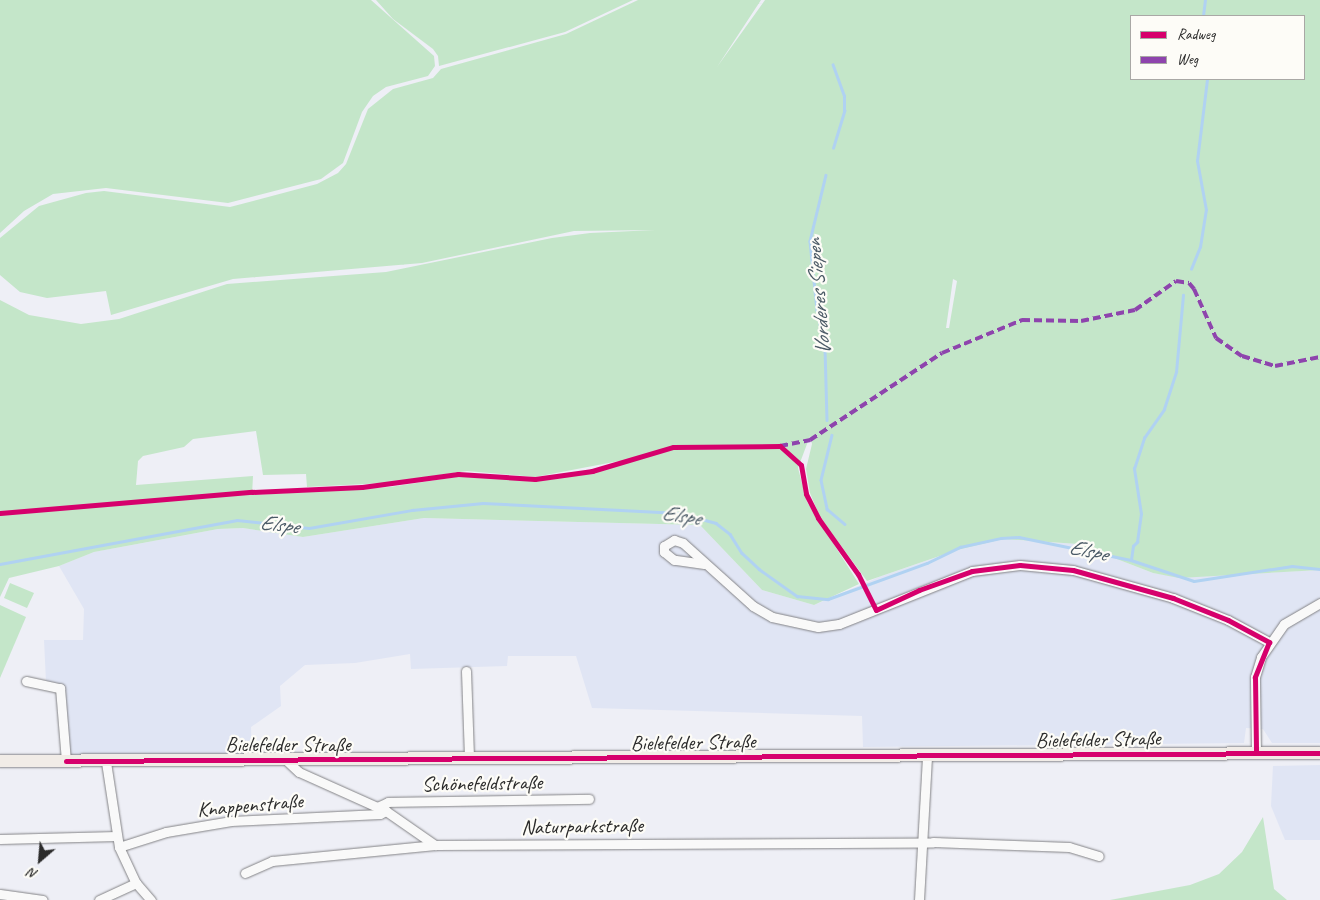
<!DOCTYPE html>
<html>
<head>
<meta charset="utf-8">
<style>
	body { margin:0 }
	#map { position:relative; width:1320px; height:900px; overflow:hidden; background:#eeeff6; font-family:Caveat,sans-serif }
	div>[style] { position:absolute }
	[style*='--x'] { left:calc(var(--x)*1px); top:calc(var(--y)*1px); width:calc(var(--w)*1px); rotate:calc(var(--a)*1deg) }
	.built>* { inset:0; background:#e0e5f4 }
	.green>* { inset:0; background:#c4e6c9 }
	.stream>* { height:2.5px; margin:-1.25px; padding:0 1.25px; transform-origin:1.25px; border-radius:1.25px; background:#b0d2f2 }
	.roads { filter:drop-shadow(0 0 1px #838386) drop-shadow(0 0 1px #838386) }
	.minor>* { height:9px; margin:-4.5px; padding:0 4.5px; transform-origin:4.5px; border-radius:4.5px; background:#f9f9f9 }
	.primary>* { height:12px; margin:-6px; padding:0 6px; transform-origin:6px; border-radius:6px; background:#f1ece7 }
	.quiet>* { height:4px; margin-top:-2px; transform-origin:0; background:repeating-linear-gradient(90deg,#8e44ad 0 8px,transparent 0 12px) }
	.cycleway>* { height:5px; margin:-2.5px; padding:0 2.5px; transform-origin:2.5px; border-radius:2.5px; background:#d6006c }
	span { translate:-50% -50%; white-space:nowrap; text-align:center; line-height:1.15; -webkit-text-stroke:4.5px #fdfcf7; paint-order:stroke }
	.street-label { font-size:21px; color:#2b2b2b }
	.water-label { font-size:22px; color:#4b5a66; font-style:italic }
	.legend { position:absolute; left:1130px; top:15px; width:175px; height:65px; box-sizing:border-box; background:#fdfcf7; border:1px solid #a9a8a5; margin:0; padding:6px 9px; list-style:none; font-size:15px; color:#2b2b2b }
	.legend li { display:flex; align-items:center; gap:10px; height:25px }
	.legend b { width:25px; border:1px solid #a9a8a5 }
	.north { position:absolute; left:15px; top:835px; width:50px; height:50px; -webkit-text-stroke:4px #fdfcf7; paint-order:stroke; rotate:207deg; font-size:14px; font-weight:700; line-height:20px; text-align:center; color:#2b2b2b }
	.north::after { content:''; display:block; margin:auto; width:18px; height:22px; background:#2b2b2b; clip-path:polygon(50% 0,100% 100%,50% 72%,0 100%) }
</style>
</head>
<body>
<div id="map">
	<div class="built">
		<div style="clip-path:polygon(424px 518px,700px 525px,762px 590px,814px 605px,879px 577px,957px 550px,1003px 539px,1078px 544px,1153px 573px,1179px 577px,1320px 570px,1320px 743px,1272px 743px,1263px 729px,1246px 728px,1244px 743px,863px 747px,862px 716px,592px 708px,576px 656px,508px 656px,507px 666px,411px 669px,410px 654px,355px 663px,305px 665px,280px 686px,281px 706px,251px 727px,252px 758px,68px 756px,62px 687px,46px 682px,44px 640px,83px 640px,84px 609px,59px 566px,94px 552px,218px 529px,243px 528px,303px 537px)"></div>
		<div style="clip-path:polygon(1320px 765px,1320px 840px,1285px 840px,1271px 806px,1273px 766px)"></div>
	</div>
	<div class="green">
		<div style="clip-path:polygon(0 0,371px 0,434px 56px,435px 66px,428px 76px,386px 87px,373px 96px,362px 112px,343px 163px,321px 179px,228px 203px,106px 188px,53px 194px,24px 211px,0 233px)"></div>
		<div style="clip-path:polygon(376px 0,633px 0,565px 32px,439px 66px,438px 56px,433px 49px,393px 19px)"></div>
		<div style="clip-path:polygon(evenodd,638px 0,761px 0,717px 67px,765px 0,1320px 0,1320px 570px,1179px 578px,1153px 573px,1078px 544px,1003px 539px,957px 550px,867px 581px,820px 517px,810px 493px,806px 469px,812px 444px,810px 436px,798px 468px,807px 502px,859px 584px,814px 605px,762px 590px,700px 525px,424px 518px,303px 537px,243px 528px,218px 529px,94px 552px,59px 566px,9px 578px,0 597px,0 300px,29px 315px,81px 324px,119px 319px,227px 284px,386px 272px,552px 238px,590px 233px,655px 230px,574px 231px,422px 263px,233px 279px,111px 315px,106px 291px,47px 298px,20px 292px,0 275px,0 238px,39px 206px,86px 193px,104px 191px,230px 207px,317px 184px,338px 173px,346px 164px,368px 109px,393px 89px,433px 78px,441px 69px,566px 34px,638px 0,1131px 16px,1304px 16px,1304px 79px,1131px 79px,1131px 16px,638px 0,953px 279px,957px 281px,949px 328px,946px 328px,953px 279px,638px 0,256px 431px,263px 475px,306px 474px,307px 487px,384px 483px,467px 471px,535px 477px,619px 461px,621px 464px,536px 480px,463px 476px,390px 487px,252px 495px,253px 476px,136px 485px,138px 461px,143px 456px,184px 447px,193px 439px,256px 431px)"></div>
		<div style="clip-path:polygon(10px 583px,34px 593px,27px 608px,4px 598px)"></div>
		<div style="clip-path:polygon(0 605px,26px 617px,0 678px)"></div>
		<div style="clip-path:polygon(1263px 817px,1274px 889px,1287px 900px,1110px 900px,1190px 885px,1219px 874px,1242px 852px)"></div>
	</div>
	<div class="stream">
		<div style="--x:1203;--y:16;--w:16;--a:-83"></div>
		<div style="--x:833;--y:148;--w:39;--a:-73"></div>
		<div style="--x:844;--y:111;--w:15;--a:-90"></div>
		<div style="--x:844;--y:96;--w:33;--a:-110"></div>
		<div style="--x:826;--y:175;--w:68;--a:103.6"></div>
		<div style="--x:810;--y:241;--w:69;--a:84.2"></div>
		<div style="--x:817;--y:310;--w:39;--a:78"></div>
		<div style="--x:825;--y:348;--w:72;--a:88.4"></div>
		<div style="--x:1191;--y:269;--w:24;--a:-68"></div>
		<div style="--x:1200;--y:247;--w:37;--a:-81"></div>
		<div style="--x:1206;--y:210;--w:50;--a:-100.4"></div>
		<div style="--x:1197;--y:161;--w:83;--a:-83"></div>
		<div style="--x:832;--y:435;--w:46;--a:103.7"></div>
		<div style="--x:821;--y:480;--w:30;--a:78"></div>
		<div style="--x:827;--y:509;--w:23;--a:40"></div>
		<div style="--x:1131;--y:560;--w:14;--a:-82"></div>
		<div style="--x:1133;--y:546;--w:6;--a:-45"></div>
		<div style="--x:1137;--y:542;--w:28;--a:-82"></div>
		<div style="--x:1141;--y:514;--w:46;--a:-98.8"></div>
		<div style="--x:1134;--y:469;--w:33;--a:-72"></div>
		<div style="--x:1144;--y:438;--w:35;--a:-55"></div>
		<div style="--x:1164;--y:409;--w:39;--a:-72"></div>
		<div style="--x:1176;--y:372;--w:77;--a:-84.8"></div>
		<div style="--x:0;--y:564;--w:241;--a:-10.5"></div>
		<div style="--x:237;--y:520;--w:72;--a:6.3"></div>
		<div style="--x:309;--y:528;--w:105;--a:-9.9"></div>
		<div style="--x:412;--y:510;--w:71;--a:-5.6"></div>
		<div style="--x:483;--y:503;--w:196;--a:2.9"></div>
		<div style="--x:679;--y:513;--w:38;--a:15"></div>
		<div style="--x:716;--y:523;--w:18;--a:38"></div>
		<div style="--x:730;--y:534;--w:22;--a:58"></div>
		<div style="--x:742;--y:553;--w:23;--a:43"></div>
		<div style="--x:759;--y:569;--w:47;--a:35.4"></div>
		<div style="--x:797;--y:596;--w:31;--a:6"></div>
		<div style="--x:828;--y:599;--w:105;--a:-20"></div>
		<div style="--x:927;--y:563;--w:37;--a:-26"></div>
		<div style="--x:960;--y:547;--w:42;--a:-12.4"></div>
		<div style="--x:1001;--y:538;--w:18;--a:-3"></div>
		<div style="--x:1019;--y:537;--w:114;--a:11.6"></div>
		<div style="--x:1131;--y:560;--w:66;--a:18.4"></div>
		<div style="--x:1194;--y:581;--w:99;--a:-8.7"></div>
		<div style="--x:1292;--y:566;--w:28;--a:6"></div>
	</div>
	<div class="roads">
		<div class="minor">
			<div style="--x:704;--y:564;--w:30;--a:-172"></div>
			<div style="--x:674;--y:560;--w:13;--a:-141"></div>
			<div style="--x:664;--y:552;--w:6;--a:-90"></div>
			<div style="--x:664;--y:546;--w:12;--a:-31"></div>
			<div style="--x:674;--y:540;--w:9;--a:18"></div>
			<div style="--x:683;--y:543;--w:94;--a:42"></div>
			<div style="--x:753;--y:606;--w:22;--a:30"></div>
			<div style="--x:772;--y:617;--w:47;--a:12.3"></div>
			<div style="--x:818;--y:627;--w:21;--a:-8"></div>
			<div style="--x:839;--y:624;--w:143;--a:-21.7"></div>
			<div style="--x:972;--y:571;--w:48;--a:-7.1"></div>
			<div style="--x:1020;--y:565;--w:53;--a:5.4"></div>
			<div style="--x:1073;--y:570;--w:104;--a:15.6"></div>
			<div style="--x:1173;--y:598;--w:59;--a:21.8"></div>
			<div style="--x:1228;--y:620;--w:47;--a:28.2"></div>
			<div style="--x:466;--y:671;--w:87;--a:88"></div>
			<div style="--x:26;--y:681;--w:35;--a:12"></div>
			<div style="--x:60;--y:688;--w:73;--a:85.3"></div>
			<div style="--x:1256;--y:753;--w:76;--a:-90.8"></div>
			<div style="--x:1255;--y:677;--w:21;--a:-73"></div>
			<div style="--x:1261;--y:657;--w:40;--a:-55.1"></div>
			<div style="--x:1284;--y:624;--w:42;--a:-30.3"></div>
			<div style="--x:287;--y:761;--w:16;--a:43"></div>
			<div style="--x:299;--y:772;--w:95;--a:24.1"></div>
			<div style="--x:386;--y:811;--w:60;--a:34.8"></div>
			<div style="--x:106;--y:762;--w:86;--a:81.3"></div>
			<div style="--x:119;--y:847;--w:40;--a:65"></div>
			<div style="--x:136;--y:883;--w:23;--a:49"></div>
			<div style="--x:377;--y:807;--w:12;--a:-24"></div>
			<div style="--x:388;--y:802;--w:201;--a:-0.9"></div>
			<div style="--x:0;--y:839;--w:117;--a:-1.5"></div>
			<div style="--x:119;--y:847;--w:49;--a:-17.7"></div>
			<div style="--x:166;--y:832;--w:66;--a:-9.6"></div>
			<div style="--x:231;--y:821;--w:149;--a:-2.7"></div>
			<div style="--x:380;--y:814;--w:7;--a:-27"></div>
			<div style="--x:245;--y:873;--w:30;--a:-24"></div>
			<div style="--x:272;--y:861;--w:164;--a:-5.6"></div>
			<div style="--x:435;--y:845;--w:498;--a:-0.3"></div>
			<div style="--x:933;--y:842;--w:136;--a:2.1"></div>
			<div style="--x:1069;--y:847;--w:31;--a:17"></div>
			<div style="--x:0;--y:894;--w:43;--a:7.9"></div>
			<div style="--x:99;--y:900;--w:41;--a:-24.7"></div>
			<div style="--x:919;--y:900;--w:144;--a:-86.8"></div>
		</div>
		<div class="primary">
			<div style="--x:0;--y:761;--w:1320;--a:-0.35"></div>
		</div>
	</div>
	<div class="quiet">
		<div style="--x:780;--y:446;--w:31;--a:-11"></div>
		<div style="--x:810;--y:440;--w:158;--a:-33.4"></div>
		<div style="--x:942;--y:353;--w:87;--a:-22.4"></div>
		<div style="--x:1022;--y:320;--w:59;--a:1"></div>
		<div style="--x:1081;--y:321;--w:55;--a:-11.5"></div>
		<div style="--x:1135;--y:310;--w:50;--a:-35.3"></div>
		<div style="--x:1176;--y:281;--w:13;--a:9"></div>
		<div style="--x:1189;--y:283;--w:8;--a:50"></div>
		<div style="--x:1194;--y:289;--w:54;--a:65.8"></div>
		<div style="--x:1216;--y:338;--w:32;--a:35"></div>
		<div style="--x:1242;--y:356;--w:34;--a:17"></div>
		<div style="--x:1275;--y:366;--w:46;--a:-11.3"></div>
	</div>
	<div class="cycleway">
		<div style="--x:0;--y:513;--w:253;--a:-4.8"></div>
		<div style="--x:252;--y:492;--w:110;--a:-2.6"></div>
		<div style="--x:362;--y:487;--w:97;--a:-7.7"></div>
		<div style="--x:458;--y:474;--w:77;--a:3.7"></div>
		<div style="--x:535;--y:479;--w:58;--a:-8"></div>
		<div style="--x:592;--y:471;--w:84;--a:-16.5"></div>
		<div style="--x:673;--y:447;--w:107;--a:-0.5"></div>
		<div style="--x:780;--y:446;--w:28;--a:42"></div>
		<div style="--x:801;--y:465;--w:29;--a:80"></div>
		<div style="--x:806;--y:494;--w:27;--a:63"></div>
		<div style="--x:818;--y:518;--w:69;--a:54.5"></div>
		<div style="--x:858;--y:574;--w:40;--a:63.4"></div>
		<div style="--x:876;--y:610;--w:47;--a:-24.9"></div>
		<div style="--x:919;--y:590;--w:56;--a:-19.7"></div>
		<div style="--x:972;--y:571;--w:48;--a:-7.1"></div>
		<div style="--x:1020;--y:565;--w:53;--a:5.4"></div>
		<div style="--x:1073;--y:570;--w:104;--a:15.6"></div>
		<div style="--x:1173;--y:598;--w:59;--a:21.8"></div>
		<div style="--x:1228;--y:620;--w:47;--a:28.2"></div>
		<div style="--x:1269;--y:642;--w:38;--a:112"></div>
		<div style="--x:1255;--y:677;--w:76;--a:89.2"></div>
		<div style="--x:66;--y:761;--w:1254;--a:-0.37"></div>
	</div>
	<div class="street-label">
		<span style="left:1098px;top:739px;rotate:-1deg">Bielefelder Straße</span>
		<span style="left:693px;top:742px;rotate:-1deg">Bielefelder Straße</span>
		<span style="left:288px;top:744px">Bielefelder Straße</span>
		<span style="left:482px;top:783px;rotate:-1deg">Schönefeldstraße</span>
		<span style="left:250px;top:805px;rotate:-5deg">Knappenstraße</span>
		<span style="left:582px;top:826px;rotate:-1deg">Naturparkstraße</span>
	</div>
	<div class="water-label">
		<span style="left:819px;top:297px;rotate:-95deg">Vorderes Siepen</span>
		<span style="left:681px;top:516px;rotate:9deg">Elspe</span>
		<span style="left:279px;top:525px;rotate:7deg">Elspe</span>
		<span style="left:1088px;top:551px;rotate:12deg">Elspe</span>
	</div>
	<ul class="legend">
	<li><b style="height:6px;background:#d6006c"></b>Radweg</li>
	<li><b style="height:6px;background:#8e44ad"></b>Weg</li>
	</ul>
	<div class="north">N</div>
</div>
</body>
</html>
